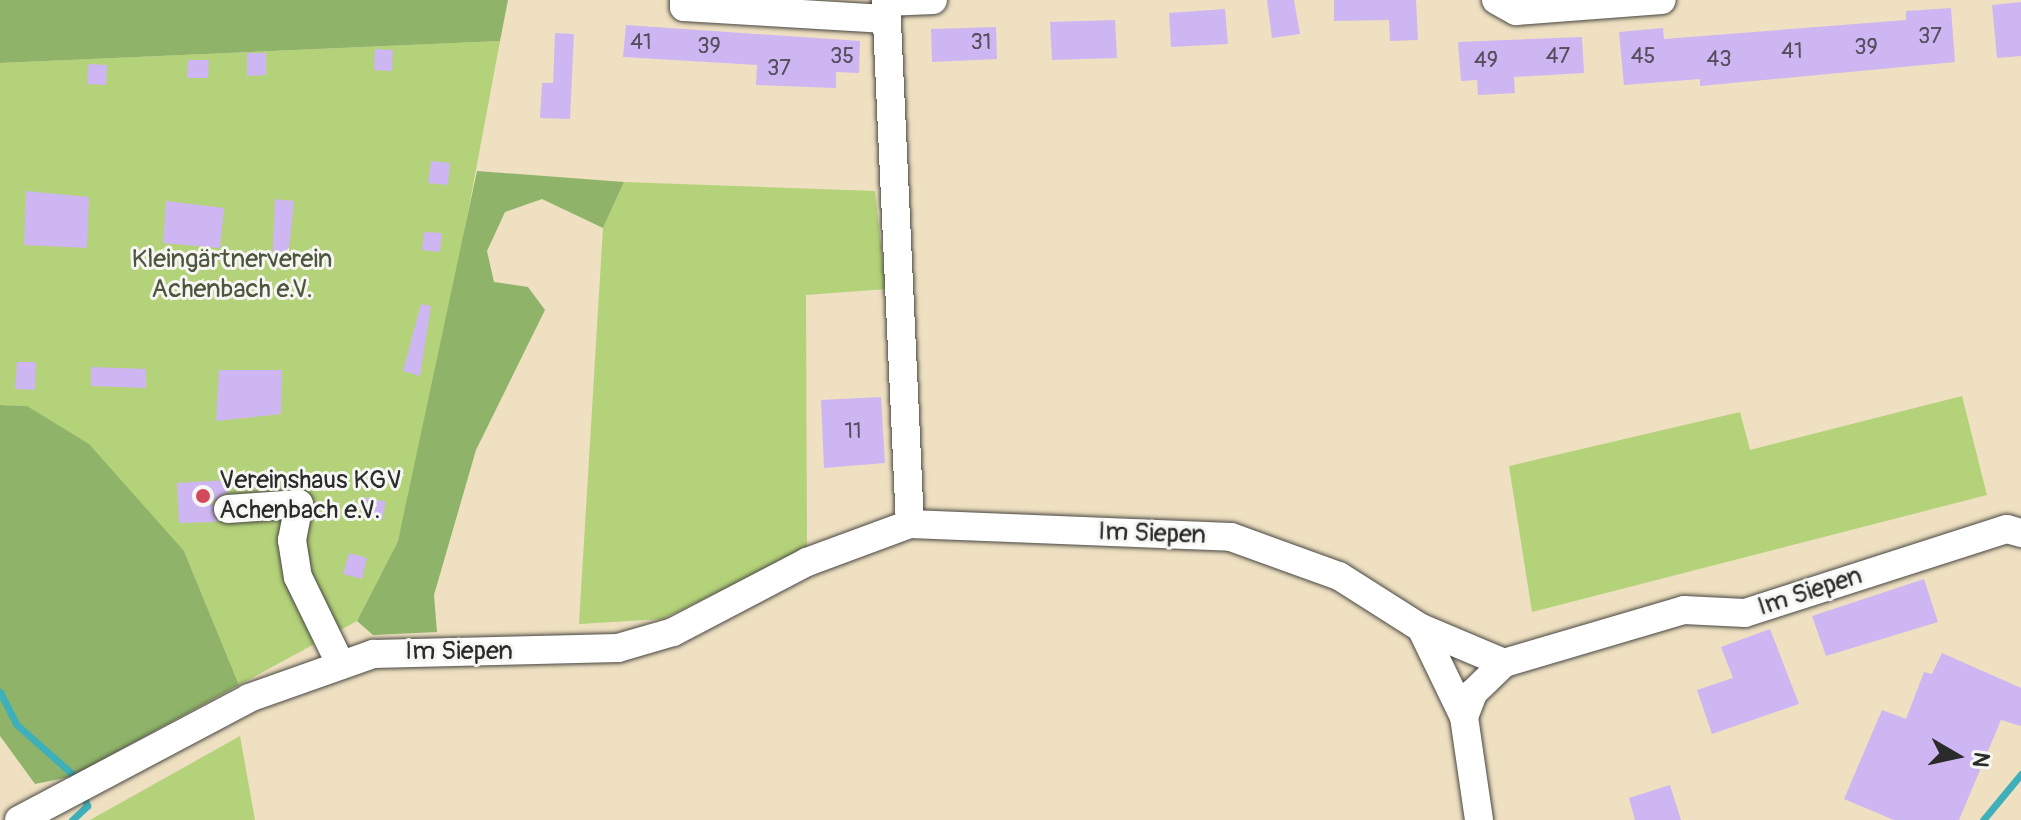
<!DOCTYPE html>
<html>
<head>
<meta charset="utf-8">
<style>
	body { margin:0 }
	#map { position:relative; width:2021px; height:820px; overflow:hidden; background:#eee0c1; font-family:Pangolin,sans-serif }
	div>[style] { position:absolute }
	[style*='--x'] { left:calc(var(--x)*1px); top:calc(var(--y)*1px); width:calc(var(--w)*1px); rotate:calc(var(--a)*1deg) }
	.green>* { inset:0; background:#b4d279 }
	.forest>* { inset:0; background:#8fb469 }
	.stream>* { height:7px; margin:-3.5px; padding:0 3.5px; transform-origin:3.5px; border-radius:3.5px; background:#3fafb9 }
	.building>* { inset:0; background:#ceb6f3 }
	.roads { filter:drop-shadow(0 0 2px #484642) drop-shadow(0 0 2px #484642) }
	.street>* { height:28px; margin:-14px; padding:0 14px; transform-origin:14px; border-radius:14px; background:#fff }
	.dots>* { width:22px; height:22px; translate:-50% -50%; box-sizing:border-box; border:4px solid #f6f6f2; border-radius:50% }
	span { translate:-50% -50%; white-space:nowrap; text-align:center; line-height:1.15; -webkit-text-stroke:6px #f6f6f2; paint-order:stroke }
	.number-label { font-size:22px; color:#544e5d }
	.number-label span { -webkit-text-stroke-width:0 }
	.park-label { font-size:26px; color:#4d553e }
	.poi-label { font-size:26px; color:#2b2b2b }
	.left { translate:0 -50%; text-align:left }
	.street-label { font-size:26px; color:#2b2b2b }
	.north { position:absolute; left:1917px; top:716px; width:80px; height:80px; -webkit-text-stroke:6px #f6f6f2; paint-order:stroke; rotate:99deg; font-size:22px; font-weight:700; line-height:32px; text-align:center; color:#2b2b2b }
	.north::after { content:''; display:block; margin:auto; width:28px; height:36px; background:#2b2b2b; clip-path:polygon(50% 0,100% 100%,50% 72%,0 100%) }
</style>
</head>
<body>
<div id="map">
	<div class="green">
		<div style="clip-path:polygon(500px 41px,437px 379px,398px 541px,357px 621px,239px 685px,184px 551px,27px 406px,0 405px,0 63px)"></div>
		<div style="clip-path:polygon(624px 182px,875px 191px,886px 289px,806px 295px,807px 549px,662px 619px,579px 624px,603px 228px)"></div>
		<div style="clip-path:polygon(1962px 396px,1987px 495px,1532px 612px,1509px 466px,1740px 412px,1750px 450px)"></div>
		<div style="clip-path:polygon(240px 736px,255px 820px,90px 820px)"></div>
	</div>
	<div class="forest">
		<div style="clip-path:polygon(0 0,508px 0,500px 41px,0 63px)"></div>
		<div style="clip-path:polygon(477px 171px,624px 182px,603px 228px,542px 199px,505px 212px,487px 251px,494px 282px,528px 287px,545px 310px,476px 450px,434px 595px,437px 632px,373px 635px,357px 621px,398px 541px)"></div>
		<div style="clip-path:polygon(0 405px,27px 406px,89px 444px,184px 551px,239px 685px,70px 777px,35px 784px,0 736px)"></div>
	</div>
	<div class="stream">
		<div style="--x:0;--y:692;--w:36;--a:63"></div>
		<div style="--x:16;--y:724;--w:84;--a:41.6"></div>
		<div style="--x:72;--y:820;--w:21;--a:-43"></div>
		<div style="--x:87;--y:806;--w:15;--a:-106"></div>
		<div style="--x:1983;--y:820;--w:60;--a:-50.4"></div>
	</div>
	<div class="building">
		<div style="clip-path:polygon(1267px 0,1294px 0,1300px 34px,1272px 38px)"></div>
		<div style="clip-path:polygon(1334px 0,1416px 0,1418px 40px,1390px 41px,1389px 20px,1334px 21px)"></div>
		<div style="clip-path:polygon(2021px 2px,2021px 56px,1997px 58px,1992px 5px)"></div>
		<div style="clip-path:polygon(1951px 8px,1955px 62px,1700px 86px,1700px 79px,1624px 85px,1619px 32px,1663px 28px,1664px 39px,1906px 20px,1906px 11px)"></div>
		<div style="clip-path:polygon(1225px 9px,1228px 44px,1171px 47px,1169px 13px)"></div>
		<div style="clip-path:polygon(1115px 20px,1117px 58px,1052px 60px,1050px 22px)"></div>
		<div style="clip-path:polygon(626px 25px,860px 41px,859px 73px,836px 72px,836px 88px,756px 85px,757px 65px,623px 57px)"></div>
		<div style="clip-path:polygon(996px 27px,997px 59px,932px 62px,931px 29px)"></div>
		<div style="clip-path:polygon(555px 33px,574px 34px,570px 119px,540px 118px,542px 83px,553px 83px)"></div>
		<div style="clip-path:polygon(1582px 37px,1584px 73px,1514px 77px,1515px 93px,1478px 95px,1477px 80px,1461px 81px,1458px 42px)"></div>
		<div style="clip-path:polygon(375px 49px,393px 50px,392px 71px,374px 70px)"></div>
		<div style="clip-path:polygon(247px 53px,266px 53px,266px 75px,247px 76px)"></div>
		<div style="clip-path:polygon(188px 60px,209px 60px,208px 78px,187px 78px)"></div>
		<div style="clip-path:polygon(88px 64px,107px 65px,106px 85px,87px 84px)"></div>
		<div style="clip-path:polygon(431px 161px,450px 163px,448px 185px,428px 183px)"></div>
		<div style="clip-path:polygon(26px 191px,89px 197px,87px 248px,24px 245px)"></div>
		<div style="clip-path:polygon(275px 199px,294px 201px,287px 268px,272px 267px)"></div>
		<div style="clip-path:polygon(166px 201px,224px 208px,220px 248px,163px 243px)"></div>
		<div style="clip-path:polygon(424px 232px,442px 233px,440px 252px,422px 250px)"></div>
		<div style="clip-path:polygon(421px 304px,431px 306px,420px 376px,403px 371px)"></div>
		<div style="clip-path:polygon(17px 362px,36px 362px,35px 390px,15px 389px)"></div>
		<div style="clip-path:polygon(91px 367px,146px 369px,146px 388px,91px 386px)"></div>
		<div style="clip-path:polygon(219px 370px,282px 370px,281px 414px,216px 421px)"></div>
		<div style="clip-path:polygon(881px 397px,885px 463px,824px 468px,821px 400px)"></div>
		<div style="clip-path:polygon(227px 480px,228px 492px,212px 502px,217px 522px,179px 523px,177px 483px)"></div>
		<div style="clip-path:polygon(366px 497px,386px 502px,382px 520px,362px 514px)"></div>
		<div style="clip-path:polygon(349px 553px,367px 558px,362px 579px,343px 574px)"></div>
		<div style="clip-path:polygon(1924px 579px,1938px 622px,1826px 656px,1812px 616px)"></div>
		<div style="clip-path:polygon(1770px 629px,1799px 704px,1712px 734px,1697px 690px,1733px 678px,1721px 647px)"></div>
		<div style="clip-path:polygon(1942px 653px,2021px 688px,2021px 726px,2001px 720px,1959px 820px,1894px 820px,1844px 799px,1882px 710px,1906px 719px,1924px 672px,1932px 674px)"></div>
		<div style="clip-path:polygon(1670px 785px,1681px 820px,1635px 820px,1629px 798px)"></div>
	</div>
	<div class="roads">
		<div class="street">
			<div style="--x:684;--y:0;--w:7;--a:90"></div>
			<div style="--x:684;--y:7;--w:202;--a:3.4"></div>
			<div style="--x:886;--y:0;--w:525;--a:87.38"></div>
			<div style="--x:1496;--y:0;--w:23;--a:29"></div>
			<div style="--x:1516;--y:11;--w:146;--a:-4.3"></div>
			<div style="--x:886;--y:2;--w:47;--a:-2.4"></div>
			<div style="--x:228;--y:509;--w:71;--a:-4"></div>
			<div style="--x:299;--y:504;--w:37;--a:101"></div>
			<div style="--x:292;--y:540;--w:37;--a:81"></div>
			<div style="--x:298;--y:577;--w:98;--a:64"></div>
			<div style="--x:1421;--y:628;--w:99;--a:64.2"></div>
			<div style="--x:1464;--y:717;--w:104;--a:81.7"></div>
			<div style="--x:1464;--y:717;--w:26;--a:-69"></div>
			<div style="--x:1473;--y:693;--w:43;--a:-44.1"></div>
			<div style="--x:1504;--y:663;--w:188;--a:-16.4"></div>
			<div style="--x:1684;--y:610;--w:61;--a:2.8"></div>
			<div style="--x:1745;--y:613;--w:275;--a:-17.8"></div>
			<div style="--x:2007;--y:529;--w:15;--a:16"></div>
			<div style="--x:19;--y:820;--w:260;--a:-27.9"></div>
			<div style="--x:249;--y:698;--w:132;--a:-19.5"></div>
			<div style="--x:373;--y:654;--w:245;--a:-1.4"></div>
			<div style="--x:618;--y:648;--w:57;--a:-16.2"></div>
			<div style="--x:673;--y:632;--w:151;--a:-27.6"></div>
			<div style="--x:807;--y:562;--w:110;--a:-20.3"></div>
			<div style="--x:910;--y:524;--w:321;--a:2.3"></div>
			<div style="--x:1231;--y:537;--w:115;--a:19.9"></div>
			<div style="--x:1339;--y:576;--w:97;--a:32.4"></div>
			<div style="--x:1421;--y:628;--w:90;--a:22.9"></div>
		</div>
	</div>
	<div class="dots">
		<div style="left:203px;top:496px;background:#d1495b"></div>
	</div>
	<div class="number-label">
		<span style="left:1930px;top:37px">37</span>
		<span style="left:641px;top:43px">41</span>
		<span style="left:981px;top:43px">31</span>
		<span style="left:709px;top:47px">39</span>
		<span style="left:1866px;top:48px">39</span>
		<span style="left:1792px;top:52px">41</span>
		<span style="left:842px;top:57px">35</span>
		<span style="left:1558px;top:57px">47</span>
		<span style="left:1643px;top:57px">45</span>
		<span style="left:1719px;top:60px">43</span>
		<span style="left:1486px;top:61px">49</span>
		<span style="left:779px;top:69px">37</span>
		<span style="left:853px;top:432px">11</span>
	</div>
	<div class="park-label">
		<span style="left:232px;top:275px">Kleingärtnerverein<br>Achenbach e.V.</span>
	</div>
	<div class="poi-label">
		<span class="left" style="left:219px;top:496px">Vereinshaus KGV<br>Achenbach e.V.</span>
	</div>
	<div class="street-label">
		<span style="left:1152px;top:534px;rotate:2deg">Im Siepen</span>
		<span style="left:1810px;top:592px;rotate:-18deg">Im Siepen</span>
		<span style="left:459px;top:652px">Im Siepen</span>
	</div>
	<div class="north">N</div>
</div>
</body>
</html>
